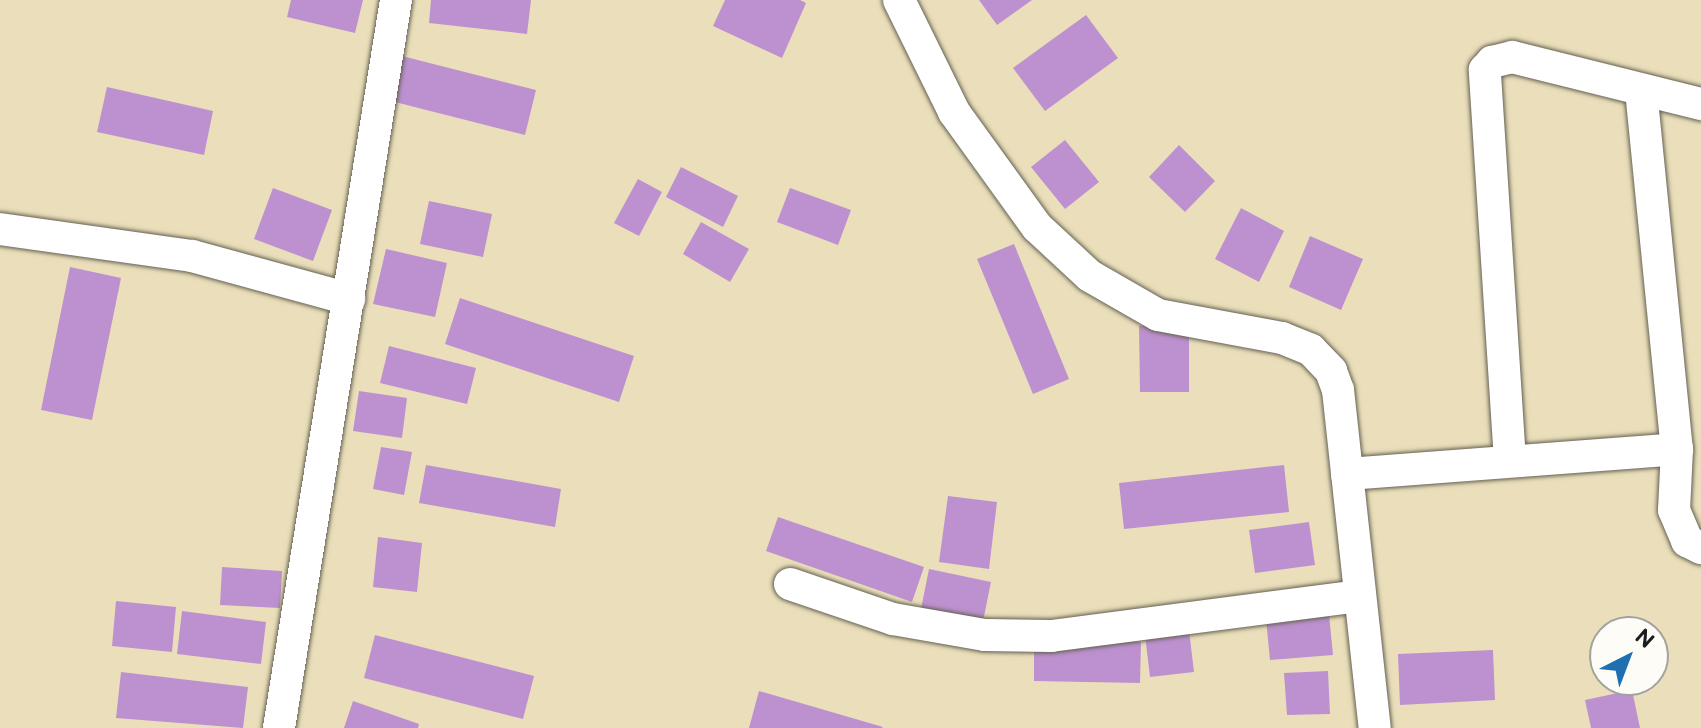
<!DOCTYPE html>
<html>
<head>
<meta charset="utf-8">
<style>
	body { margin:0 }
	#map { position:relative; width:1701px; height:728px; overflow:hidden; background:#eadfba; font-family:"Balsamiq Sans",sans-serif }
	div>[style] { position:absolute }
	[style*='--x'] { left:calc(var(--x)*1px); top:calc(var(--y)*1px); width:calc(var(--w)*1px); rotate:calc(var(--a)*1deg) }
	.building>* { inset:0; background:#bd91cf }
	.roads { filter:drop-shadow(0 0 2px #646053) drop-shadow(0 0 2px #646053) }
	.street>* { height:32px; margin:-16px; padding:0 16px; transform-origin:16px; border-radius:16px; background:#fff }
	span { translate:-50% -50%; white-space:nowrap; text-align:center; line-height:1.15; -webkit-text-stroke:6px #fdfcf7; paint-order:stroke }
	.north { position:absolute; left:1589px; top:616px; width:80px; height:80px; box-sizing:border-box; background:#fdfcf7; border:2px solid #a3a29f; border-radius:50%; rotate:42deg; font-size:22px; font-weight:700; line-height:32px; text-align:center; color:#1c1c1c }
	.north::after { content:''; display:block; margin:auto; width:28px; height:36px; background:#1f6fb2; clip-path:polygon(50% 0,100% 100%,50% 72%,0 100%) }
</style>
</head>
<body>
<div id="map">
	<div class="building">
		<div style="clip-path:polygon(291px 0,363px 0,355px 33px,287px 17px)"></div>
		<div style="clip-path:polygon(431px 0,531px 0,527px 34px,429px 23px)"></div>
		<div style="clip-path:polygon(725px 0,800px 0,806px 3px,782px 58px,713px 26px)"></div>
		<div style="clip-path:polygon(979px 0,1032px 0,997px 25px)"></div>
		<div style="clip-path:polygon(1086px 15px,1118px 58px,1045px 111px,1013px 68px)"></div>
		<div style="clip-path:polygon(402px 56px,536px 90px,525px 135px,391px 101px)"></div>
		<div style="clip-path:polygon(107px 87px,213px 111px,204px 155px,97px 132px)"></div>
		<div style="clip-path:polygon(1065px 140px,1099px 182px,1065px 209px,1031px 167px)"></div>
		<div style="clip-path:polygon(1179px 145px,1215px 181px,1185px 212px,1149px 177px)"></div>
		<div style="clip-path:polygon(681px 167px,738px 196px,723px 227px,666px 197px)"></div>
		<div style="clip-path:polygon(638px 179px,662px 192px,639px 236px,614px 223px)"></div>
		<div style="clip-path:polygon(273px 188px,332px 210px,313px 261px,254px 239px)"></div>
		<div style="clip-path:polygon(790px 188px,851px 210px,838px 245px,777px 222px)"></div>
		<div style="clip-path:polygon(429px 201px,492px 214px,483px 257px,420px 244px)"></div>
		<div style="clip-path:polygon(1241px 208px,1284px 231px,1259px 282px,1215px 259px)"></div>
		<div style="clip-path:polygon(701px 222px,749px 249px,730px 282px,683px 254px)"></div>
		<div style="clip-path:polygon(1310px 236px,1363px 259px,1341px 310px,1289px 287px)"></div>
		<div style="clip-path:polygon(1014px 244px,1069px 379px,1033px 394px,977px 259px)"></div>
		<div style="clip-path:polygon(386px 249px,447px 263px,435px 317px,373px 304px)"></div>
		<div style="clip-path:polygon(70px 267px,121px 278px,92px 420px,41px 410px)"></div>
		<div style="clip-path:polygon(460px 298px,634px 356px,619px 402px,445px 344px)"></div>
		<div style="clip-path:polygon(1139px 326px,1189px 326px,1189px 392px,1140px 392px)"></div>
		<div style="clip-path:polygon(389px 346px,476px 368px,467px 404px,380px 383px)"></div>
		<div style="clip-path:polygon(359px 391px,407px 398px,402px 438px,353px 431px)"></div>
		<div style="clip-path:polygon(381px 447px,412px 452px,404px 495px,373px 489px)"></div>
		<div style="clip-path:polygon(426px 465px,561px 489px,555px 527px,419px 503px)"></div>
		<div style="clip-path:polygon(1284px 465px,1289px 512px,1124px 529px,1119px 483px)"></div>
		<div style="clip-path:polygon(948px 496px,997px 502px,989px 569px,939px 562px)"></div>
		<div style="clip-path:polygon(778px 517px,924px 567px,912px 602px,766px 551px)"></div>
		<div style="clip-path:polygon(1309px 522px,1315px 565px,1255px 573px,1249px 530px)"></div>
		<div style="clip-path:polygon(378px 537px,422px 543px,417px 592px,373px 587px)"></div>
		<div style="clip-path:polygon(222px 567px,282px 571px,280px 608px,220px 605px)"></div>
		<div style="clip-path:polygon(929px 569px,991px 582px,982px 626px,920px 614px)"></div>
		<div style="clip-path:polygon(116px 601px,176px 607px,172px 652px,112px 646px)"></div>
		<div style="clip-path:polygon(1328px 604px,1333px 655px,1270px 660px,1265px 609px)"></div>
		<div style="clip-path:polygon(182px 611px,266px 622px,261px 664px,177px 654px)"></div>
		<div style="clip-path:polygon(1189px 630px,1194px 672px,1150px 677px,1145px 635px)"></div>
		<div style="clip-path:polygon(375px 635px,534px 676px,523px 719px,364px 678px)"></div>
		<div style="clip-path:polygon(1034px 640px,1141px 642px,1140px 683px,1034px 681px)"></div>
		<div style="clip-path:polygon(1493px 650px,1495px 700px,1400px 705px,1398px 654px)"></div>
		<div style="clip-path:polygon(1328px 671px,1330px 714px,1287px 715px,1284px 673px)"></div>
		<div style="clip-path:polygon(121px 672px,248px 687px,243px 728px,116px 718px)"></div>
		<div style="clip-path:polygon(1632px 690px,1640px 728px,1591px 728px,1585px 700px)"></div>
		<div style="clip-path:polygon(759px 691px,883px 727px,882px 728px,749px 728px)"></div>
		<div style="clip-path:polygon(353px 701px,419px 724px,418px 728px,344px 728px)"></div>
	</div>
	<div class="roads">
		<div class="street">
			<div style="--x:899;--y:0;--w:125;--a:63.8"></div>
			<div style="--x:954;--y:112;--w:142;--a:54.2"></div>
			<div style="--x:1037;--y:227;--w:72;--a:42.8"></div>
			<div style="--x:1090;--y:276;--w:78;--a:29.8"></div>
			<div style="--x:1158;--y:315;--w:126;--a:10.5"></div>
			<div style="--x:1282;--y:338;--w:31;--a:22"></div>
			<div style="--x:1311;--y:350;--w:29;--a:46"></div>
			<div style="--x:1331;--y:371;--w:20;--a:70"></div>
			<div style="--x:1338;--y:390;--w:340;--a:83.8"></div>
			<div style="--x:1641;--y:90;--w:361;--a:84.3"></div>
			<div style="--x:1677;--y:449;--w:61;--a:92.8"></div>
			<div style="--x:1674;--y:510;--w:34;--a:67"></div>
			<div style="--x:1687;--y:541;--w:16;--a:27"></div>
			<div style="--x:0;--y:229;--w:194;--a:8"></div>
			<div style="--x:192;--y:256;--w:163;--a:15.3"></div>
			<div style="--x:1510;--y:461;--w:392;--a:-93.7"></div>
			<div style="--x:1485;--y:70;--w:11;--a:-49"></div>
			<div style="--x:1492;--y:62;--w:21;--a:-14"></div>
			<div style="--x:1512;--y:57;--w:195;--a:14"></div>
			<div style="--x:1347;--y:474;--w:331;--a:-4.3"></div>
			<div style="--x:790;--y:584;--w:109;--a:18.8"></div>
			<div style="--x:893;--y:619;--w:93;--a:9.9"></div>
			<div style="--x:985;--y:635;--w:66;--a:0.9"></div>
			<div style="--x:1051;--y:636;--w:310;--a:-7.4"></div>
			<div style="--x:279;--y:728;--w:737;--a:-80.87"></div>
		</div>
	</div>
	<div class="north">N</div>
</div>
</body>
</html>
